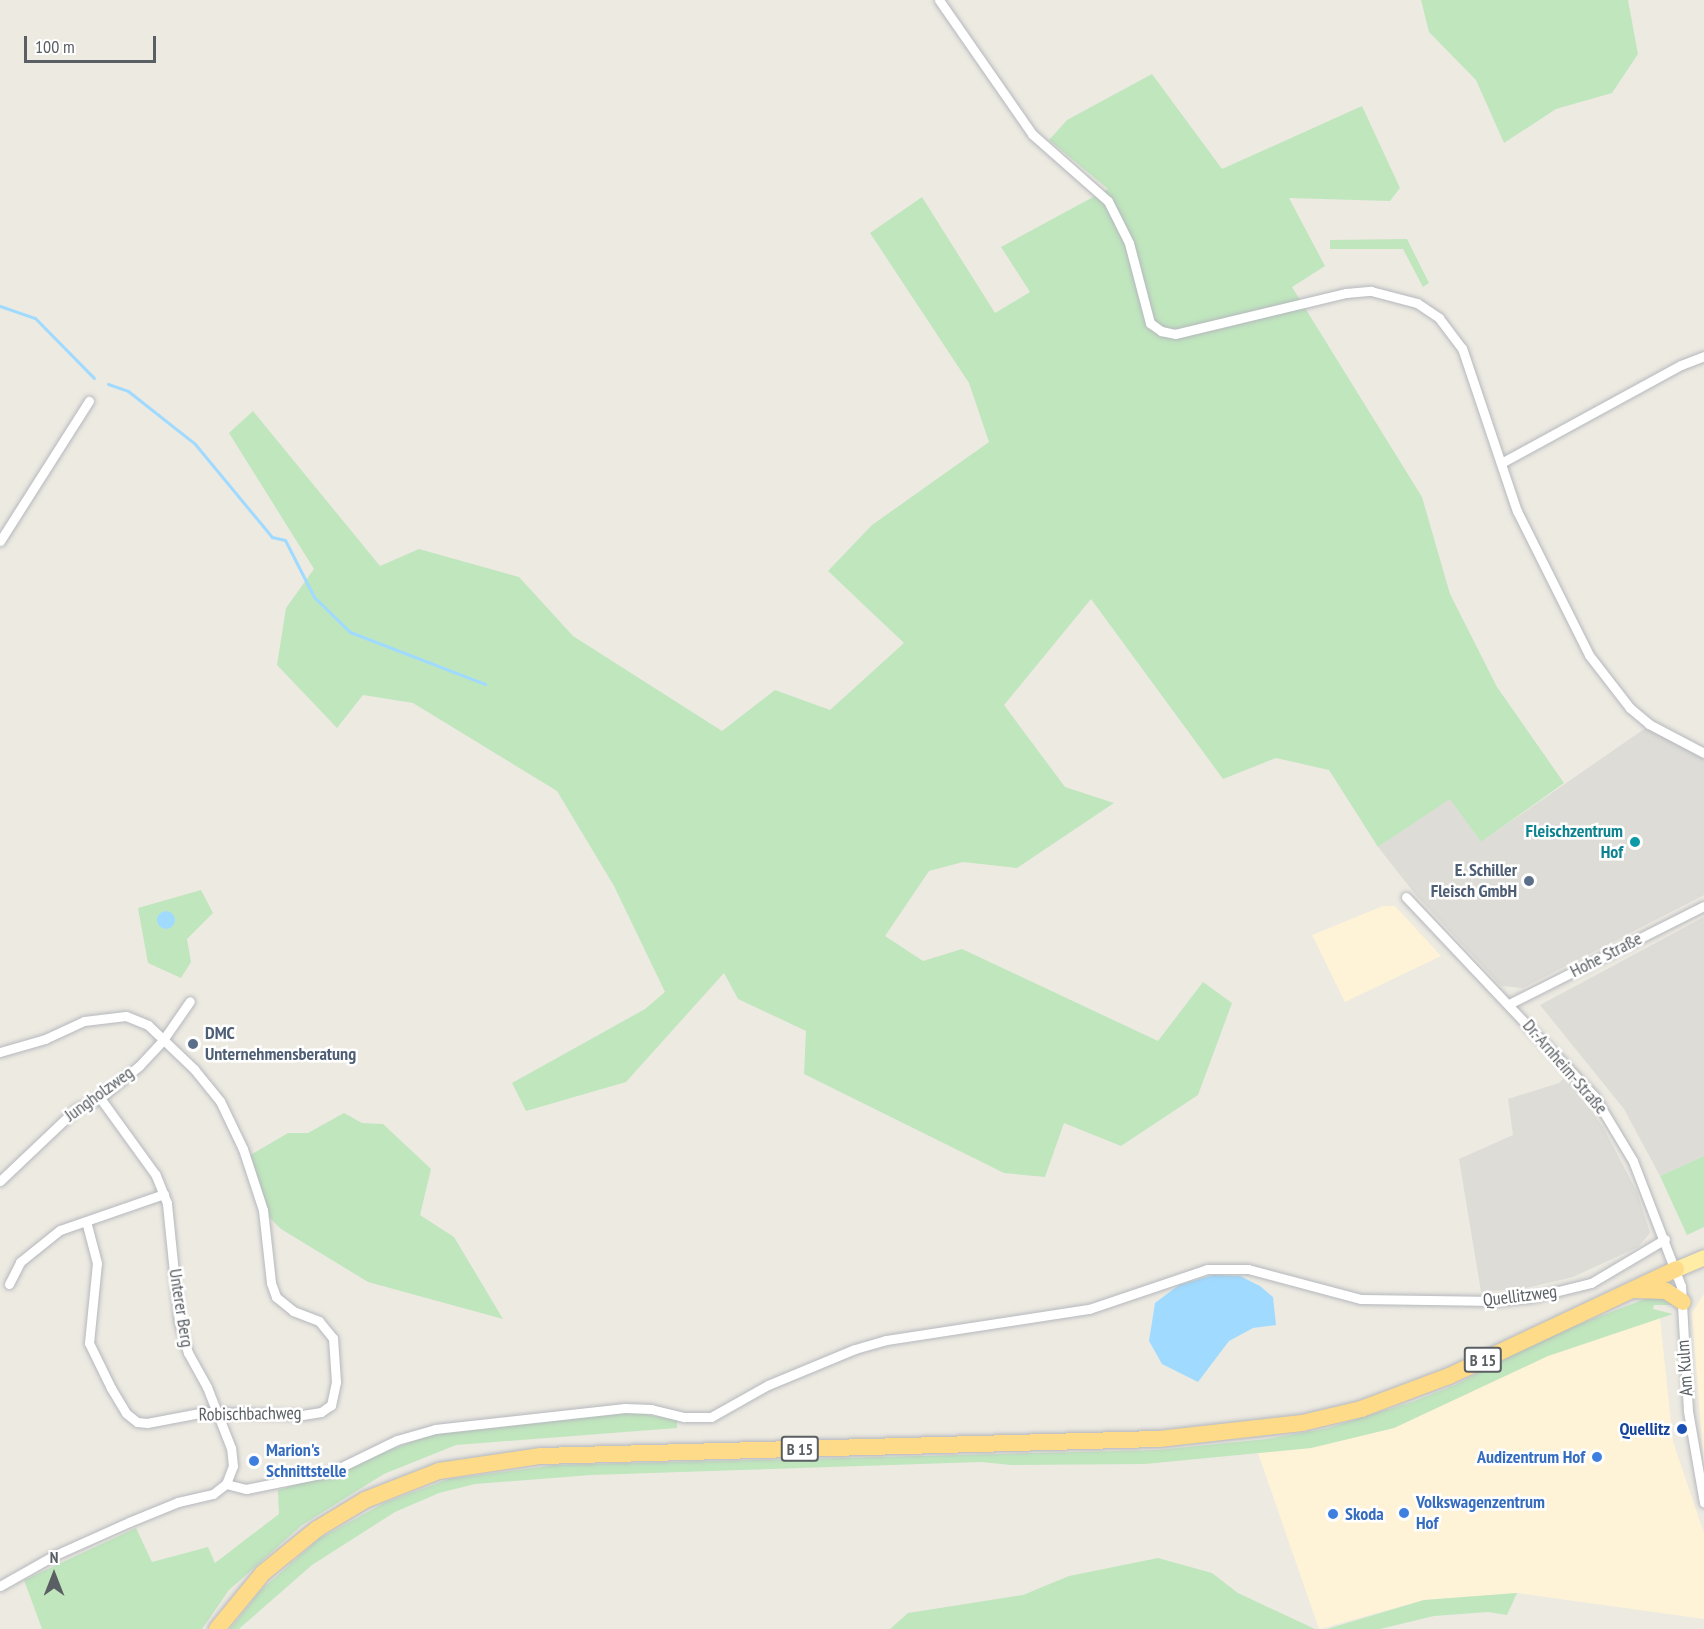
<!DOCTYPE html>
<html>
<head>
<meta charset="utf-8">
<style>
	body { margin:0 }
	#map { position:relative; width:1704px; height:1629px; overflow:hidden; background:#edeae2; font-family:"PT Sans Narrow",sans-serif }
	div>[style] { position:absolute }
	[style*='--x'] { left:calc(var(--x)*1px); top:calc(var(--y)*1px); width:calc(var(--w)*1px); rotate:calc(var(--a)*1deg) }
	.commercial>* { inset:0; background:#fef3d7 }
	.industrial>* { inset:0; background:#dedcd7 }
	.green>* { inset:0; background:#c0e6be }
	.water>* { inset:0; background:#a0daff }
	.round { border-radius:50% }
	.stream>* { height:3px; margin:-1.5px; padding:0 1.5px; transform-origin:1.5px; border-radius:1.5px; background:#a0daff }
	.roads { filter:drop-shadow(0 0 2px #b5b8bd) drop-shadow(0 0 2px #b5b8bd) }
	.street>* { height:9px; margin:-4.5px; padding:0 4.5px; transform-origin:4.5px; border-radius:4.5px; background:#fff }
	.primary>* { height:15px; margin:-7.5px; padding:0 7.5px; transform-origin:7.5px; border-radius:7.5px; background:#ffeda5 }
	.highway>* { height:16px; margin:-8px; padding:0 8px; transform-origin:8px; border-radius:8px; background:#fedb89 }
	.dots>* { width:16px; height:16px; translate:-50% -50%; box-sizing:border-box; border:3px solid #fff; border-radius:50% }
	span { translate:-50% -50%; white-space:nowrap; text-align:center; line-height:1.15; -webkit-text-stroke:5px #fff; paint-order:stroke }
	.shield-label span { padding:2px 4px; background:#fff; border:2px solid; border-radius:4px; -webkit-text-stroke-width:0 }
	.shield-label { font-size:16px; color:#5a5f63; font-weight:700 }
	.culture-label { font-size:18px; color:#0d838f; font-weight:700 }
	.right { translate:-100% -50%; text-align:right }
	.service-label { font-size:18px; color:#4e5e75; font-weight:700 }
	.left { translate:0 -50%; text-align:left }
	.street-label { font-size:18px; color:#5a5f63 }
	.transit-label { font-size:18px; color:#164399; font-weight:700 }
	.shop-label { font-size:18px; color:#366cbe; font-weight:700 }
	.north { position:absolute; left:24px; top:1545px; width:60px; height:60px; -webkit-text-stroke:4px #fff; paint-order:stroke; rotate:0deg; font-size:16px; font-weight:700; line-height:24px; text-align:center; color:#5a5f63 }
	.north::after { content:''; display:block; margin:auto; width:21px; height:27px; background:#5a5f63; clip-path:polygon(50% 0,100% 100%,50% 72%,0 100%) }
	.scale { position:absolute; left:24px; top:36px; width:132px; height:27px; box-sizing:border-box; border:3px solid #5a5f63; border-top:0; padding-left:8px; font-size:18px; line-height:21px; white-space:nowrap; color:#5a5f63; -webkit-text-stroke:4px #fff; paint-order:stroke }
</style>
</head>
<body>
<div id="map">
	<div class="commercial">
		<div style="clip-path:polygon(1383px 906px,1395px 906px,1441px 956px,1345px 1002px,1312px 935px)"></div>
		<div style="clip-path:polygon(1704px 1294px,1704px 1467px,1692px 1313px)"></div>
		<div style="clip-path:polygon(1660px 1318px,1673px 1442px,1704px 1533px,1704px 1619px,1517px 1593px,1424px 1600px,1319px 1629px,1258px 1453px,1311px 1448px,1394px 1428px,1548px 1356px)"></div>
	</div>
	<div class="industrial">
		<div style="clip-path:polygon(1647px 727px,1704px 758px,1704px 895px,1523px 988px,1501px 986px,1415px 894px,1378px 847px,1450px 798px,1481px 842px)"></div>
		<div style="clip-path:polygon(1704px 917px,1704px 1156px,1660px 1176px,1624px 1109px,1540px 1005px)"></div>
		<div style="clip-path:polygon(1566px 1076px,1603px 1127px,1637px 1192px,1650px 1233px,1638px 1247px,1573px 1277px,1526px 1288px,1481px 1292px,1459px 1159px,1513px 1135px,1508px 1099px,1559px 1083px)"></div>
	</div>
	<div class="green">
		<div style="clip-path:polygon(1421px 0,1628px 0,1638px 54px,1612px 93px,1556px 109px,1504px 143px,1476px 80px,1429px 32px)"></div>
		<div style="clip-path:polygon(1152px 74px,1222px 169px,1362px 106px,1400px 188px,1390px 201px,1289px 198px,1325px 266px,1292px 287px,1422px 497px,1450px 594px,1497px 687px,1564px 783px,1481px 842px,1450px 799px,1378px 847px,1329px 770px,1276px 758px,1223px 779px,1091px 599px,1004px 705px,1065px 787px,1114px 803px,1017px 868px,963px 862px,929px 871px,885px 936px,923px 961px,962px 949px,1158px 1041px,1203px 982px,1232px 1003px,1198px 1095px,1121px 1146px,1064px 1123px,1045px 1177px,1004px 1173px,804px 1074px,806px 1031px,738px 999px,724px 973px,626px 1082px,526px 1111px,512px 1083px,645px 1009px,665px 992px,614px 886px,557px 791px,413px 703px,363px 695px,337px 728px,277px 665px,286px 608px,314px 569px,229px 433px,253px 411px,380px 566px,419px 549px,519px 577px,573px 636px,722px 731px,775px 690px,830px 710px,904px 643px,828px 571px,872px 525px,989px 442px,969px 383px,870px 233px,922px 197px,995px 313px,1030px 292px,1001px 247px,1108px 189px,1049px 140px,1067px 120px)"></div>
		<div style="clip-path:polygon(1407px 239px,1429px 283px,1423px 287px,1403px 249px,1330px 249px,1330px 240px)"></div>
		<div style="clip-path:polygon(201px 890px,213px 913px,187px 939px,191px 962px,181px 978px,148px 963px,138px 908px)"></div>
		<div style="clip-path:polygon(344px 1113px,362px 1123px,383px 1124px,431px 1169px,420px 1215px,454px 1237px,503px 1319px,368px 1282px,281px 1229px,270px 1218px,249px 1156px,288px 1133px,308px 1133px)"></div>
		<div style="clip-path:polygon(1704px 1156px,1704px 1227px,1687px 1235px,1660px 1176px)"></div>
		<div style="clip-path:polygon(1658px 1294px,1674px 1305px,1654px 1305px,1653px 1309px,1673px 1314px,1548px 1356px,1394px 1428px,1311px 1448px,1145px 1464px,1011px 1465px,981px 1462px,591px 1475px,475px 1484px,439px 1493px,395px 1512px,312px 1565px,239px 1629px,230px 1629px,261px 1590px,319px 1539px,384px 1503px,449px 1479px,557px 1465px,1158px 1450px,1267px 1439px,1328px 1428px,1412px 1402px,1455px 1385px,1551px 1335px)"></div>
		<div style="clip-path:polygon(632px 1412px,677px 1420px,677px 1428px,456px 1445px,384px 1474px,302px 1525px,229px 1590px,202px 1629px,42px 1629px,24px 1580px,136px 1528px,152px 1562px,208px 1547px,215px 1563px,279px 1514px,278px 1490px,337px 1472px,359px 1461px,439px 1432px)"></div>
		<div style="clip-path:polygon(1158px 1558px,1212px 1573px,1238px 1593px,1315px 1629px,890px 1629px,908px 1613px,1023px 1595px,1069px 1576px)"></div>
		<div style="clip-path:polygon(1517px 1593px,1507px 1615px,1488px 1612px,1434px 1616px,1380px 1629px,1327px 1629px,1424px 1600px)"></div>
	</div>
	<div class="water">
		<div class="round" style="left:157px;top:911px;width:18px;height:18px"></div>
		<div style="clip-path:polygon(1213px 1275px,1240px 1276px,1260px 1286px,1273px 1297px,1276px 1325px,1253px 1328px,1229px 1341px,1198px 1382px,1162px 1364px,1149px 1341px,1155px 1303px,1179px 1285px)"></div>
	</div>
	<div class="stream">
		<div style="--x:0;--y:306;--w:37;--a:19"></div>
		<div style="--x:35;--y:318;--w:84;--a:45.5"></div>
		<div style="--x:108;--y:384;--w:21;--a:19"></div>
		<div style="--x:128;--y:391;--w:85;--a:38.3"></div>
		<div style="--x:195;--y:444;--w:121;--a:50.4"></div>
		<div style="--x:272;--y:537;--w:13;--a:13"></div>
		<div style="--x:285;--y:540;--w:64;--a:63"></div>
		<div style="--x:314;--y:597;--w:50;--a:44.2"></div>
		<div style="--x:350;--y:632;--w:145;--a:21.1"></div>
	</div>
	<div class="roads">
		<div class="street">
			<div style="--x:939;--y:0;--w:163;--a:55.2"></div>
			<div style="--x:1032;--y:134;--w:101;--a:41.4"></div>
			<div style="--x:1108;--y:201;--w:47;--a:63.4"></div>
			<div style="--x:1129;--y:243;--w:83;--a:75.3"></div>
			<div style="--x:1150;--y:323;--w:14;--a:36"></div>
			<div style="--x:1161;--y:331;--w:14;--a:12"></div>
			<div style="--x:1175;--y:334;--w:176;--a:-13.5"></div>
			<div style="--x:1346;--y:293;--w:25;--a:-5"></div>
			<div style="--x:1371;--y:291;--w:48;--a:14.6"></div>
			<div style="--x:1417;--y:303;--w:27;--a:34"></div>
			<div style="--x:1439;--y:318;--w:38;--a:53"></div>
			<div style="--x:1462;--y:348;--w:172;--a:71.4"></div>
			<div style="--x:1517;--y:511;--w:161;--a:63.4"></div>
			<div style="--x:1589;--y:655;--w:67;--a:52.3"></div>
			<div style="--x:1630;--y:708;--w:25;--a:40"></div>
			<div style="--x:1649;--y:724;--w:62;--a:27.8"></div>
			<div style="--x:1503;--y:462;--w:203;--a:-28.6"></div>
			<div style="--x:1681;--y:365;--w:25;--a:-21"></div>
			<div style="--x:0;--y:541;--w:166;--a:-57.6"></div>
			<div style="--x:1406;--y:897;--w:274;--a:46.6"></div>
			<div style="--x:1594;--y:1096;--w:76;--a:59"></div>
			<div style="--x:1633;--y:1161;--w:134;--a:69"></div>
			<div style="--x:1681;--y:1286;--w:125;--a:86.8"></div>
			<div style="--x:1688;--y:1411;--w:93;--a:80.1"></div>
			<div style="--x:1509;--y:1004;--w:218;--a:-26.7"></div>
			<div style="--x:0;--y:1052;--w:47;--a:-16.1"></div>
			<div style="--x:45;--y:1039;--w:43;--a:-24.8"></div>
			<div style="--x:84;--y:1021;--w:42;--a:-6.8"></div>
			<div style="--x:126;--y:1016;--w:24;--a:22"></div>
			<div style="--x:148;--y:1025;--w:64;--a:43.7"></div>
			<div style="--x:194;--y:1069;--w:41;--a:50.9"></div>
			<div style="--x:220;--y:1101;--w:53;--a:64.4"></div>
			<div style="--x:243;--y:1149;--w:64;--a:71.8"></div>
			<div style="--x:263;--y:1210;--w:73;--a:83.7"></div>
			<div style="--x:271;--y:1283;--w:15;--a:70"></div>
			<div style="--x:276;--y:1297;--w:22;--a:39"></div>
			<div style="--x:293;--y:1311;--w:28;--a:21"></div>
			<div style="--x:319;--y:1321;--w:22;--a:51"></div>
			<div style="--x:333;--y:1338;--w:44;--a:86.1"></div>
			<div style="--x:336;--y:1382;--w:24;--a:102"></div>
			<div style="--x:331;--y:1405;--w:12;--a:145"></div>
			<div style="--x:321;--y:1412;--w:19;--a:171"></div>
			<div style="--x:302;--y:1415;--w:97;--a:-178.2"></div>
			<div style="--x:205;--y:1412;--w:59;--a:169.3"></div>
			<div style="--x:147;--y:1423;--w:10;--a:-174"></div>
			<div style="--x:137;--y:1422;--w:14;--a:-141"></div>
			<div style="--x:126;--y:1413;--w:29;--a:-121"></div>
			<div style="--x:111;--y:1388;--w:50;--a:-116.1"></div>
			<div style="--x:89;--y:1343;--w:80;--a:-84.3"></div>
			<div style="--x:97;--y:1263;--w:43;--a:-104.7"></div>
			<div style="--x:0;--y:1181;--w:105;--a:-43.5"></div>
			<div style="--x:76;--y:1109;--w:26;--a:-25"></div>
			<div style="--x:100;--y:1098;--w:50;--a:-39.4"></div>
			<div style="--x:139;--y:1066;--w:35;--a:-47"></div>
			<div style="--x:163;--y:1040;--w:47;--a:-55.3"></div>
			<div style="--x:9;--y:1284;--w:25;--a:-63"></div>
			<div style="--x:20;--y:1262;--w:51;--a:-38.7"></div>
			<div style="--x:60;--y:1230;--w:110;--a:-19.1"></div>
			<div style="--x:226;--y:1484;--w:21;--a:14"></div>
			<div style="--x:246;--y:1489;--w:87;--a:-11.3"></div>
			<div style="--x:331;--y:1472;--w:73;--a:-25.9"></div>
			<div style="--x:397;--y:1440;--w:40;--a:-16"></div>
			<div style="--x:435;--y:1429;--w:191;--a:-6.3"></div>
			<div style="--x:625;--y:1408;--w:26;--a:2"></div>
			<div style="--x:651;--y:1409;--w:34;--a:14"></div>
			<div style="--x:684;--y:1417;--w:27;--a:0"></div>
			<div style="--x:711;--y:1417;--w:65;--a:-29.3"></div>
			<div style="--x:768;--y:1385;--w:94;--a:-22.5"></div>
			<div style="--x:855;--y:1349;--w:32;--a:-16"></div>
			<div style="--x:886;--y:1340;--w:205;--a:-8.7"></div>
			<div style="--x:1089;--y:1309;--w:125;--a:-18.7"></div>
			<div style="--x:1207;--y:1269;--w:41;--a:0"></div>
			<div style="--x:1248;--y:1269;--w:117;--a:14.9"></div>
			<div style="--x:1361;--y:1299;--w:135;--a:0.8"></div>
			<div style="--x:1496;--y:1301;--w:38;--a:-6"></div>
			<div style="--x:1534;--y:1297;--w:59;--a:-13.8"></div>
			<div style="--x:1591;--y:1283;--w:86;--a:-30.7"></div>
			<div style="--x:0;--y:1586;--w:61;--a:-29.5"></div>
			<div style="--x:53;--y:1556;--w:83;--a:-24.1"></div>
			<div style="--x:129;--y:1522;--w:53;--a:-22.2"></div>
			<div style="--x:178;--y:1502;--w:36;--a:-13"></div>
			<div style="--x:213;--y:1494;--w:16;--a:-38"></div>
			<div style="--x:226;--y:1484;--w:19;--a:-69"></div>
			<div style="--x:233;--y:1466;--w:18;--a:-96"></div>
			<div style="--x:231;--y:1448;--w:66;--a:-111.5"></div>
			<div style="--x:207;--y:1387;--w:39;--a:-119"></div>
			<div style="--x:188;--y:1353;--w:32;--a:-106"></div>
			<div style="--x:179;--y:1322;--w:120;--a:-95.8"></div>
			<div style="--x:167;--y:1203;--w:31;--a:-112"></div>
			<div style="--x:155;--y:1174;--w:94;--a:-125.9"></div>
		</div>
		<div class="primary">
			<div style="--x:1676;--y:1269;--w:30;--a:-23"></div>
		</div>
		<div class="highway">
			<div style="--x:1634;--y:1290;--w:32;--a:2"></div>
			<div style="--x:1666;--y:1291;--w:20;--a:33"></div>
			<div style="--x:217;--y:1629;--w:72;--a:-50.6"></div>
			<div style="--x:263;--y:1573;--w:70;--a:-39.2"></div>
			<div style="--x:317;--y:1529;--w:56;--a:-31.1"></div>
			<div style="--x:365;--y:1500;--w:79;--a:-21.4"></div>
			<div style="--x:439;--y:1471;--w:103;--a:-8.4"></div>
			<div style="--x:541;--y:1456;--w:618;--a:-1.58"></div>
			<div style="--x:1159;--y:1439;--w:144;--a:-6.4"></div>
			<div style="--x:1302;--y:1423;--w:61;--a:-13.3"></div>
			<div style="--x:1361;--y:1409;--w:94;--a:-20.6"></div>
			<div style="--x:1449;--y:1376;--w:251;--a:-25.2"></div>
		</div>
	</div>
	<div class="dots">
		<div style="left:1635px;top:842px;background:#0f9aa8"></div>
		<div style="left:1529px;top:881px;background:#5c6f8a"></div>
		<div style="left:193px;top:1044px;background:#5c6f8a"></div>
		<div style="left:1682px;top:1429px;background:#1a4fb4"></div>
		<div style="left:1597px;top:1457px;background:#3f7fe0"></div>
		<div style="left:254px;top:1461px;background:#3f7fe0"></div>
		<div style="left:1404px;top:1513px;background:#3f7fe0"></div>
		<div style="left:1333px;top:1514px;background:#3f7fe0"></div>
	</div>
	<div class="shield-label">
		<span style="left:1483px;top:1360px">B 15</span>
		<span style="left:800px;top:1449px">B 15</span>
	</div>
	<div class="culture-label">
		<span class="right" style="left:1623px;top:842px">Fleischzentrum<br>Hof</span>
	</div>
	<div class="service-label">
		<span class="right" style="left:1517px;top:881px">E. Schiller<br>Fleisch GmbH</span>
		<span class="left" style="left:205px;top:1044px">DMC<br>Unternehmensberatung</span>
	</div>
	<div class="street-label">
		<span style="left:1606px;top:955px;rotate:-27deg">Hohe Straße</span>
		<span style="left:1565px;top:1067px;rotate:49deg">Dr.-Arnheim-Straße</span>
		<span style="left:99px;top:1094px;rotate:-36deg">Jungholzweg</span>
		<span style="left:1520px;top:1296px;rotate:-7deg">Quellitzweg</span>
		<span style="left:181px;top:1308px;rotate:81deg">Unterer Berg</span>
		<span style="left:1685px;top:1368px;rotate:-94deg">Am Kulm</span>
		<span style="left:250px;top:1414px;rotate:-1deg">Robischbachweg</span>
	</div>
	<div class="transit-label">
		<span class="right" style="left:1670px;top:1429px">Quellitz</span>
	</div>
	<div class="shop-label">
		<span class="left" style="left:266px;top:1461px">Marion's<br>Schnittstelle</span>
		<span class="right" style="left:1585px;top:1457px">Audizentrum Hof</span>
		<span class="left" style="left:1416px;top:1513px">Volkswagenzentrum<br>Hof</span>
		<span class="left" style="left:1345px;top:1514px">Skoda</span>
	</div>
	<div class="north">N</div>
	<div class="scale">100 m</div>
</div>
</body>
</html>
